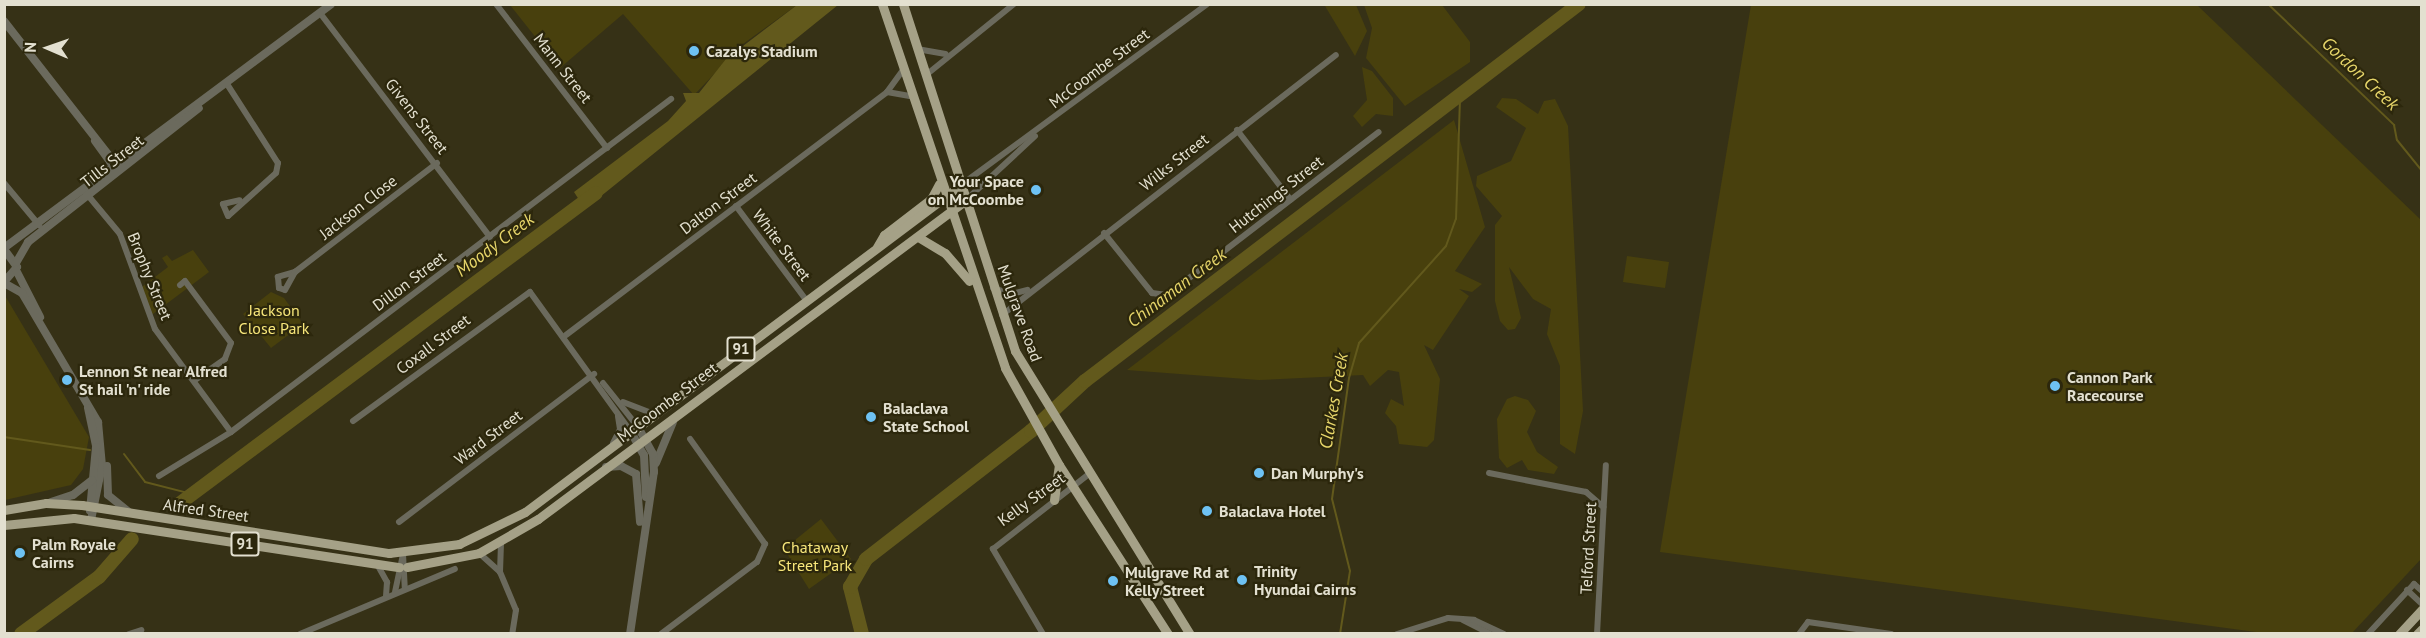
<!DOCTYPE html>
<html>
<head>
<meta charset="utf-8">
<style>
	body { margin:0 }
	#map { position:relative; width:2426px; height:638px; overflow:hidden; background:#363116; font-family:"PT Sans",sans-serif }
	div>[style] { position:absolute }
	[style*='--x'] { left:calc(var(--x)*1px); top:calc(var(--y)*1px); width:calc(var(--w)*1px); rotate:calc(var(--a)*1deg) }
	.green>* { inset:0; background:#48400d }
	.water>* { inset:0; background:#62591c }
	.stream>* { height:2px; margin:-1px; padding:0 1px; transform-origin:1px; border-radius:1px; background:#62591c }
	.river>* { height:14px; margin:-7px; padding:0 7px; transform-origin:7px; border-radius:7px; background:#62591c }
	.minor>* { height:6px; margin:-3px; padding:0 3px; transform-origin:3px; border-radius:3px; background:#6b6a5d }
	.tertiary>* { height:8px; margin:-4px; padding:0 4px; transform-origin:4px; border-radius:4px; background:#6b6a5d }
	.primary>* { height:9px; margin:-4.5px; padding:0 4.5px; transform-origin:4.5px; border-radius:4.5px; background:#a5a187 }
	.dots>* { width:16px; height:16px; translate:-50% -50%; box-sizing:border-box; border:3px solid #2c270c; border-radius:50% }
	span { translate:-50% -50%; white-space:nowrap; text-align:center; line-height:1.15; -webkit-text-stroke:4.5px #2c270c; paint-order:stroke }
	.shield-label span { padding:2px 4px; background:#2c270c; border:2px solid; border-radius:4px; -webkit-text-stroke-width:0 }
	.shield-label { font-size:15px; color:#e3e0d0; font-weight:700 }
	.poi-label { font-size:16px; color:#e3e0d0; font-weight:700 }
	.left { translate:0 -50%; text-align:left }
	.right { translate:-100% -50%; text-align:right }
	.street-label { font-size:16px; color:#e3e0d0 }
	.park-label { font-size:16px; color:#f7e67a }
	.water-label { font-size:18px; color:#e7d66a; font-style:italic }
	.frame { position:absolute; inset:0; border:6px solid #e3e0d0; pointer-events:none }
	.north { position:absolute; left:18px; top:18px; width:60px; height:60px; -webkit-text-stroke:4px #2c270c; paint-order:stroke; rotate:272deg; font-size:16px; font-weight:700; line-height:24px; text-align:center; color:#e3e0d0 }
	.north::after { content:''; display:block; margin:auto; width:21px; height:27px; background:#e3e0d0; clip-path:polygon(50% 0,100% 100%,50% 72%,0 100%) }
</style>
</head>
<body>
<div id="map">
	<div class="green">
		<div style="clip-path:polygon(510px 5px,797px 5px,743px 44px,694px 95px,623px 14px,560px 68px)"></div>
		<div style="clip-path:polygon(1356px 5px,1367px 31px,1355px 56px,1325px 6px)"></div>
		<div style="clip-path:polygon(1364px 5px,1442px 5px,1470px 42px,1470px 62px,1405px 106px,1366px 58px,1372px 28px)"></div>
		<div style="clip-path:polygon(1751px 5px,2197px 5px,2421px 220px,2421px 559px,2352px 633px,2271px 634px,1660px 552px)"></div>
		<div style="clip-path:polygon(1362px 67px,1372px 71px,1393px 98px,1393px 116px,1376px 114px,1362px 127px,1353px 116px,1367px 100px)"></div>
		<div style="clip-path:polygon(1502px 98px,1516px 99px,1538px 114px,1544px 101px,1555px 99px,1568px 126px,1583px 411px,1575px 454px,1560px 444px,1560px 366px,1547px 334px,1551px 309px,1533px 299px,1509px 267px,1521px 318px,1515px 329px,1508px 330px,1500px 321px,1495px 301px,1495px 225px,1502px 216px,1476px 186px,1477px 176px,1511px 161px,1526px 128px,1496px 107px)"></div>
		<div style="clip-path:polygon(1454px 120px,1485px 227px,1455px 271px,1482px 284px,1472px 292px,1459px 289px,1469px 296px,1433px 350px,1424px 345px,1440px 379px,1434px 440px,1427px 447px,1399px 444px,1396px 426px,1385px 413px,1391px 399px,1404px 406px,1399px 372px,1388px 370px,1370px 386px,1363px 375px,1259px 380px,1127px 370px)"></div>
		<div style="clip-path:polygon(193px 250px,209px 272px,149px 317px,138px 290px,168px 267px,162px 258px,167px 255px,172px 261px)"></div>
		<div style="clip-path:polygon(1627px 256px,1669px 262px,1665px 288px,1623px 282px)"></div>
		<div style="clip-path:polygon(271px 292px,284px 298px,303px 324px,271px 348px,243px 314px)"></div>
		<div style="clip-path:polygon(4px 294px,89px 437px,83px 469px,71px 485px,5px 500px)"></div>
		<div style="clip-path:polygon(1515px 396px,1528px 400px,1536px 411px,1527px 432px,1537px 452px,1558px 467px,1554px 474px,1528px 470px,1522px 460px,1507px 468px,1499px 458px,1497px 419px,1507px 399px)"></div>
		<div style="clip-path:polygon(821px 519px,851px 559px,809px 589px,784px 549px)"></div>
	</div>
	<div class="water">
		<div style="clip-path:polygon(797px 5px,838px 5px,585px 209px,574px 192px,668px 121px,686px 101px,683px 93px,699px 93px,726px 59px)"></div>
	</div>
	<div class="stream">
		<div style="--x:2268;--y:4;--w:175;--a:43.8"></div>
		<div style="--x:2394;--y:125;--w:15;--a:79"></div>
		<div style="--x:2397;--y:140;--w:40;--a:51"></div>
		<div style="--x:4;--y:437;--w:87;--a:8.6"></div>
		<div style="--x:124;--y:454;--w:35;--a:53"></div>
		<div style="--x:145;--y:482;--w:49;--a:14.3"></div>
		<div style="--x:1340;--y:634;--w:64;--a:-81"></div>
		<div style="--x:1350;--y:571;--w:74;--a:-104"></div>
		<div style="--x:1332;--y:499;--w:122;--a:-82"></div>
		<div style="--x:1349;--y:378;--w:36;--a:-74"></div>
		<div style="--x:1359;--y:343;--w:130;--a:-48.1"></div>
		<div style="--x:1446;--y:246;--w:29;--a:-70"></div>
		<div style="--x:1456;--y:219;--w:122;--a:-88.1"></div>
	</div>
	<div class="river">
		<div style="--x:179;--y:504;--w:520;--a:-36.72"></div>
		<div style="--x:21;--y:634;--w:97;--a:-36.2"></div>
		<div style="--x:99;--y:577;--w:50;--a:-49"></div>
		<div style="--x:862;--y:634;--w:49;--a:-104.3"></div>
		<div style="--x:850;--y:587;--w:32;--a:-60"></div>
		<div style="--x:866;--y:559;--w:209;--a:-37.8"></div>
		<div style="--x:1031;--y:431;--w:74;--a:-42.8"></div>
		<div style="--x:1085;--y:381;--w:621;--a:-37.35"></div>
	</div>
	<div class="minor">
		<div style="--x:496;--y:4;--w:182;--a:52.4"></div>
		<div style="--x:320;--y:13;--w:281;--a:52.8"></div>
		<div style="--x:917;--y:49;--w:29;--a:10"></div>
		<div style="--x:926;--y:75;--w:113;--a:-38.9"></div>
		<div style="--x:227;--y:84;--w:94;--a:57.2"></div>
		<div style="--x:278;--y:163;--w:10;--a:101"></div>
		<div style="--x:276;--y:173;--w:64;--a:138.1"></div>
		<div style="--x:228;--y:216;--w:13;--a:-113"></div>
		<div style="--x:223;--y:204;--w:17;--a:-13"></div>
		<div style="--x:887;--y:92;--w:23;--a:10"></div>
		<div style="--x:1237;--y:130;--w:88;--a:52.4"></div>
		<div style="--x:4;--y:183;--w:55;--a:50.2"></div>
		<div style="--x:961;--y:185;--w:305;--a:-36.3"></div>
		<div style="--x:86;--y:193;--w:53;--a:50.3"></div>
		<div style="--x:120;--y:234;--w:101;--a:69.8"></div>
		<div style="--x:155;--y:329;--w:128;--a:53.6"></div>
		<div style="--x:966;--y:200;--w:94;--a:-42.8"></div>
		<div style="--x:736;--y:206;--w:117;--a:53.3"></div>
		<div style="--x:1104;--y:233;--w:77;--a:51.3"></div>
		<div style="--x:1152;--y:293;--w:15;--a:8"></div>
		<div style="--x:1167;--y:295;--w:267;--a:-37.6"></div>
		<div style="--x:295;--y:272;--w:18;--a:164"></div>
		<div style="--x:278;--y:277;--w:11;--a:85"></div>
		<div style="--x:279;--y:288;--w:6;--a:18"></div>
		<div style="--x:285;--y:290;--w:21;--a:-61"></div>
		<div style="--x:295;--y:272;--w:179;--a:-37.5"></div>
		<div style="--x:180;--y:285;--w:6;--a:-39"></div>
		<div style="--x:185;--y:281;--w:77;--a:53.4"></div>
		<div style="--x:231;--y:343;--w:17;--a:111"></div>
		<div style="--x:225;--y:359;--w:38;--a:145"></div>
		<div style="--x:993;--y:288;--w:20;--a:18"></div>
		<div style="--x:1012;--y:294;--w:16;--a:-15"></div>
		<div style="--x:1002;--y:315;--w:423;--a:-37.9"></div>
		<div style="--x:566;--y:335;--w:403;--a:-37.1"></div>
		<div style="--x:887;--y:92;--w:26;--a:-54"></div>
		<div style="--x:603;--y:383;--w:56;--a:51.5"></div>
		<div style="--x:623;--y:402;--w:34;--a:21"></div>
		<div style="--x:353;--y:421;--w:219;--a:-36.1"></div>
		<div style="--x:530;--y:292;--w:173;--a:54.2"></div>
		<div style="--x:613;--y:443;--w:16;--a:-63"></div>
		<div style="--x:620;--y:429;--w:13;--a:-99"></div>
		<div style="--x:1489;--y:473;--w:99;--a:11.1"></div>
		<div style="--x:1586;--y:492;--w:23;--a:41"></div>
		<div style="--x:159;--y:476;--w:84;--a:-31.4"></div>
		<div style="--x:231;--y:432;--w:552;--a:-37.12"></div>
		<div style="--x:399;--y:522;--w:245;--a:-37.2"></div>
		<div style="--x:479;--y:553;--w:28;--a:42"></div>
		<div style="--x:500;--y:572;--w:29;--a:-88"></div>
		<div style="--x:403;--y:554;--w:34;--a:87"></div>
		<div style="--x:377;--y:564;--w:21;--a:61"></div>
		<div style="--x:387;--y:582;--w:14;--a:94"></div>
		<div style="--x:500;--y:572;--w:41;--a:67.2"></div>
		<div style="--x:516;--y:610;--w:24;--a:99"></div>
		<div style="--x:2407;--y:590;--w:21;--a:43"></div>
		<div style="--x:395;--y:592;--w:40;--a:-78"></div>
		<div style="--x:1463;--y:620;--w:30;--a:27"></div>
		<div style="--x:129;--y:634;--w:13;--a:-18"></div>
		<div style="--x:300;--y:634;--w:168;--a:-22.8"></div>
		<div style="--x:661;--y:634;--w:120;--a:-36.9"></div>
		<div style="--x:757;--y:562;--w:20;--a:-66"></div>
		<div style="--x:765;--y:544;--w:129;--a:-125.5"></div>
		<div style="--x:1043;--y:634;--w:99;--a:-120.5"></div>
		<div style="--x:993;--y:549;--w:122;--a:-38"></div>
		<div style="--x:1397;--y:634;--w:53;--a:-17.4"></div>
		<div style="--x:1448;--y:618;--w:26;--a:4"></div>
		<div style="--x:1474;--y:620;--w:33;--a:25"></div>
		<div style="--x:1597;--y:634;--w:169;--a:-87"></div>
		<div style="--x:1799;--y:634;--w:15;--a:-53"></div>
		<div style="--x:1808;--y:622;--w:84;--a:8.2"></div>
		<div style="--x:2368;--y:634;--w:68;--a:-47.4"></div>
		<div style="--x:2414;--y:584;--w:11;--a:41"></div>
	</div>
	<div class="tertiary">
		<div style="--x:4;--y:21;--w:187;--a:52"></div>
		<div style="--x:95;--y:141;--w:36;--a:54"></div>
		<div style="--x:4;--y:248;--w:408;--a:-36.7"></div>
		<div style="--x:4;--y:249;--w:22;--a:54"></div>
		<div style="--x:17;--y:267;--w:20;--a:131"></div>
		<div style="--x:16;--y:263;--w:24;--a:-60"></div>
		<div style="--x:28;--y:242;--w:217;--a:-38.1"></div>
		<div style="--x:16;--y:270;--w:53;--a:62.9"></div>
		<div style="--x:4;--y:283;--w:21;--a:29"></div>
		<div style="--x:22;--y:293;--w:150;--a:59.5"></div>
		<div style="--x:98;--y:422;--w:44;--a:84.8"></div>
		<div style="--x:102;--y:466;--w:55;--a:101.5"></div>
		<div style="--x:88;--y:408;--w:40;--a:78"></div>
		<div style="--x:96;--y:447;--w:64;--a:95.4"></div>
		<div style="--x:631;--y:432;--w:26;--a:61"></div>
		<div style="--x:644;--y:455;--w:42;--a:87.3"></div>
		<div style="--x:656;--y:463;--w:44;--a:-67.5"></div>
		<div style="--x:107;--y:466;--w:29;--a:88"></div>
		<div style="--x:108;--y:495;--w:27;--a:39"></div>
		<div style="--x:606;--y:467;--w:15;--a:-4"></div>
		<div style="--x:621;--y:466;--w:17;--a:28"></div>
		<div style="--x:636;--y:474;--w:48;--a:85.2"></div>
		<div style="--x:51;--y:502;--w:23;--a:-18"></div>
		<div style="--x:73;--y:495;--w:24;--a:-38"></div>
		<div style="--x:630;--y:634;--w:164;--a:-81.6"></div>
		<div style="--x:654;--y:472;--w:18;--a:-93"></div>
		<div style="--x:653;--y:454;--w:31;--a:-119"></div>
	</div>
	<div class="primary">
		<div style="--x:882;--y:4;--w:384;--a:71.3"></div>
		<div style="--x:1005;--y:368;--w:111;--a:60.9"></div>
		<div style="--x:1059;--y:465;--w:201;--a:57.2"></div>
		<div style="--x:903;--y:4;--w:365;--a:72.1"></div>
		<div style="--x:1015;--y:351;--w:333;--a:58.3"></div>
		<div style="--x:918;--y:237;--w:31;--a:31"></div>
		<div style="--x:945;--y:253;--w:37;--a:49"></div>
		<div style="--x:877;--y:247;--w:14;--a:-60"></div>
		<div style="--x:884;--y:235;--w:59;--a:-37.5"></div>
		<div style="--x:931;--y:199;--w:17;--a:-62"></div>
		<div style="--x:1054;--y:500;--w:35;--a:-82"></div>
		<div style="--x:4;--y:510;--w:43;--a:-9.5"></div>
		<div style="--x:46;--y:503;--w:36;--a:3"></div>
		<div style="--x:82;--y:505;--w:311;--a:8.9"></div>
		<div style="--x:389;--y:553;--w:71;--a:-7.3"></div>
		<div style="--x:459;--y:544;--w:73;--a:-25.9"></div>
		<div style="--x:525;--y:512;--w:545;--a:-36.87"></div>
		<div style="--x:4;--y:525;--w:70;--a:-5.7"></div>
		<div style="--x:74;--y:518;--w:329;--a:8.6"></div>
		<div style="--x:407;--y:567;--w:73;--a:-11"></div>
		<div style="--x:479;--y:553;--w:68;--a:-30"></div>
		<div style="--x:538;--y:519;--w:534;--a:-36.7"></div>
		<div style="--x:2399;--y:634;--w:34;--a:-47"></div>
		<div style="--x:2417;--y:634;--w:7;--a:-45"></div>
	</div>
	<div class="dots">
		<div style="left:694px;top:51px;background:#6ec2f3"></div>
		<div style="left:1036px;top:190px;background:#6ec2f3"></div>
		<div style="left:67px;top:380px;background:#6ec2f3"></div>
		<div style="left:2055px;top:386px;background:#6ec2f3"></div>
		<div style="left:871px;top:417px;background:#6ec2f3"></div>
		<div style="left:1259px;top:473px;background:#6ec2f3"></div>
		<div style="left:1207px;top:511px;background:#6ec2f3"></div>
		<div style="left:20px;top:553px;background:#6ec2f3"></div>
		<div style="left:1242px;top:580px;background:#6ec2f3"></div>
		<div style="left:1113px;top:581px;background:#6ec2f3"></div>
	</div>
	<div class="shield-label">
		<span style="left:741px;top:349px">91</span>
		<span style="left:245px;top:544px">91</span>
	</div>
	<div class="poi-label">
		<span class="left" style="left:706px;top:51px">Cazalys Stadium</span>
		<span class="right" style="left:1024px;top:190px">Your Space<br>on McCoombe</span>
		<span class="left" style="left:79px;top:380px">Lennon St near Alfred<br>St hail 'n' ride</span>
		<span class="left" style="left:2067px;top:386px">Cannon Park<br>Racecourse</span>
		<span class="left" style="left:883px;top:417px">Balaclava<br>State School</span>
		<span class="left" style="left:1271px;top:473px">Dan Murphy's</span>
		<span class="left" style="left:1219px;top:511px">Balaclava Hotel</span>
		<span class="left" style="left:32px;top:553px">Palm Royale<br>Cairns</span>
		<span class="left" style="left:1254px;top:580px">Trinity<br>Hyundai Cairns</span>
		<span class="left" style="left:1125px;top:581px">Mulgrave Rd at<br>Kelly Street</span>
	</div>
	<div class="street-label">
		<span style="left:563px;top:68px;rotate:52deg">Mann Street</span>
		<span style="left:1099px;top:68px;rotate:-37deg">McCoombe Street</span>
		<span style="left:417px;top:116px;rotate:52deg">Givens Street</span>
		<span style="left:112px;top:161px;rotate:-38deg">Tills Street</span>
		<span style="left:1174px;top:162px;rotate:-38deg">Wilks Street</span>
		<span style="left:1276px;top:194px;rotate:-38deg">Hutchings Street</span>
		<span style="left:718px;top:203px;rotate:-37deg">Dalton Street</span>
		<span style="left:358px;top:207px;rotate:-38deg">Jackson Close</span>
		<span style="left:782px;top:245px;rotate:53deg">White Street</span>
		<span style="left:150px;top:276px;rotate:68deg">Brophy Street</span>
		<span style="left:409px;top:281px;rotate:-37deg">Dillon Street</span>
		<span style="left:1020px;top:313px;rotate:70deg">Mulgrave Road</span>
		<span style="left:433px;top:344px;rotate:-37deg">Coxall Street</span>
		<span style="left:667px;top:402px;rotate:-37deg">McCoombe Street</span>
		<span style="left:488px;top:437px;rotate:-37deg">Ward Street</span>
		<span style="left:1031px;top:499px;rotate:-36deg">Kelly Street</span>
		<span style="left:206px;top:510px;rotate:8deg">Alfred Street</span>
		<span style="left:1588px;top:548px;rotate:-87deg">Telford Street</span>
	</div>
	<div class="park-label">
		<span style="left:274px;top:319px">Jackson<br>Close Park</span>
		<span style="left:815px;top:556px">Chataway<br>Street Park</span>
	</div>
	<div class="water-label">
		<span style="left:2360px;top:74px;rotate:43deg">Gordon Creek</span>
		<span style="left:495px;top:245px;rotate:-37deg">Moody Creek</span>
		<span style="left:1177px;top:288px;rotate:-37deg">Chinaman Creek</span>
		<span style="left:1334px;top:401px;rotate:-80deg">Clarkes Creek</span>
	</div>
	<div class="frame"></div>
	<div class="north">N</div>
</div>
</body>
</html>
